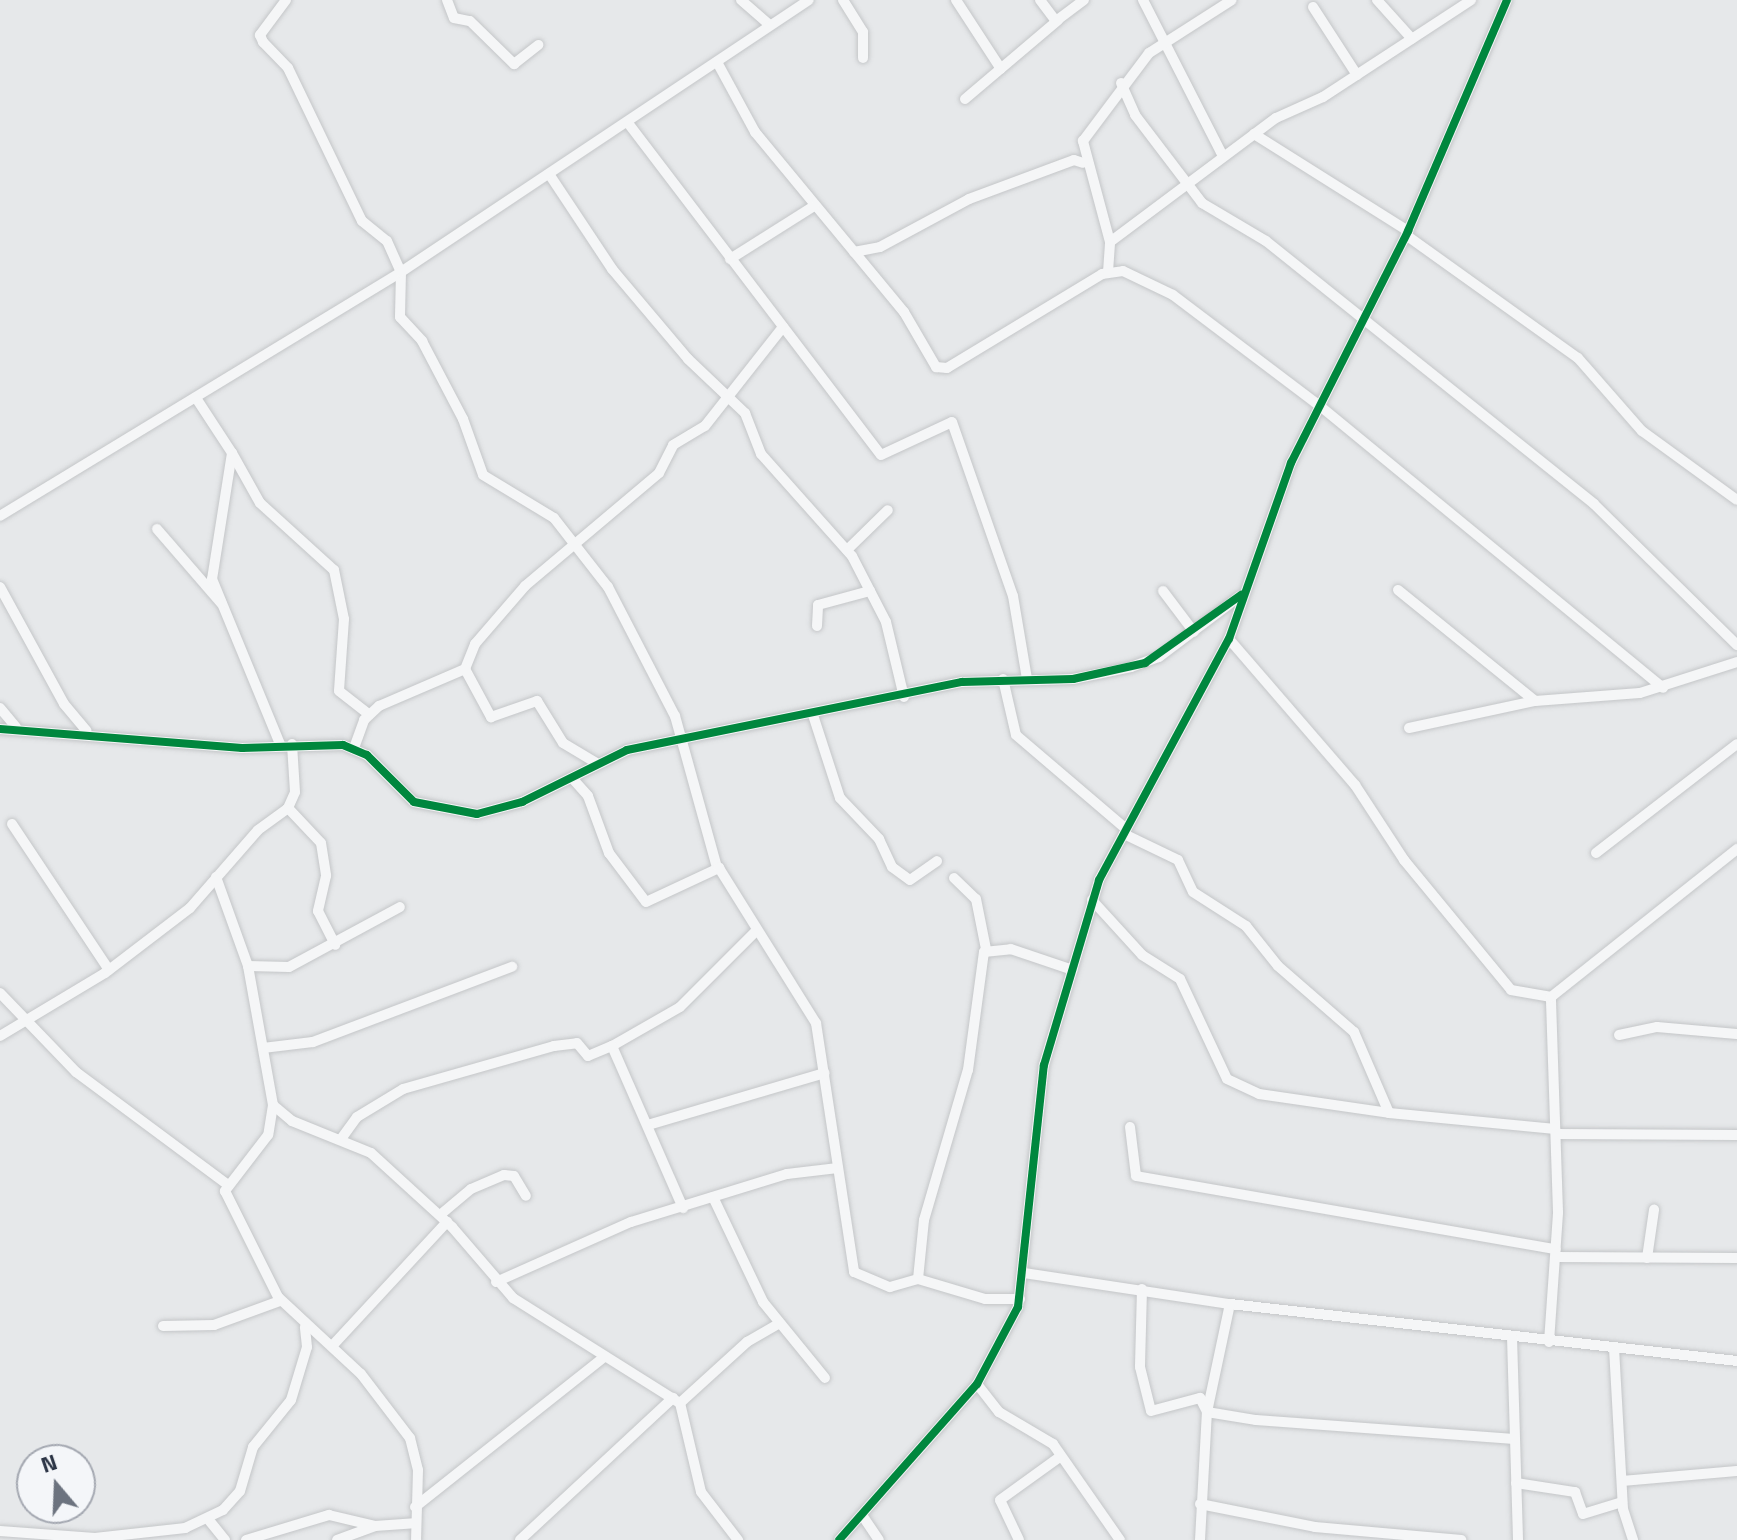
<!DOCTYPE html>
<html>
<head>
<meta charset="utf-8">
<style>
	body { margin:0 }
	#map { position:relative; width:1737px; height:1540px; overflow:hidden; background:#e6e8ea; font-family:"Titillium Web",sans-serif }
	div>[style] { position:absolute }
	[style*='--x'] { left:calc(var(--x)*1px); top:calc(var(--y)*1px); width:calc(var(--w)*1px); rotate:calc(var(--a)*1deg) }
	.roads { filter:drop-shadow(0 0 2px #c4c6c8) drop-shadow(0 0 2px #c4c6c8) }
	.minor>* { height:10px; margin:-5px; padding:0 5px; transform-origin:5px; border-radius:5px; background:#f5f6f7 }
	.cycleway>* { height:8px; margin:-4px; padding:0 4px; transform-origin:4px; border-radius:4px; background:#00873e }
	span { translate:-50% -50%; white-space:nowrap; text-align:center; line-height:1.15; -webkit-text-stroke:7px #f4f6f9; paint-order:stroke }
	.north { position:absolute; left:16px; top:1444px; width:80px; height:80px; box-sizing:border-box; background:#f4f6f9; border:2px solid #a4a8b1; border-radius:50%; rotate:341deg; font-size:22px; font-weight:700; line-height:32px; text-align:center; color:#2b3445 }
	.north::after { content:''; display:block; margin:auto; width:28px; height:36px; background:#6c737f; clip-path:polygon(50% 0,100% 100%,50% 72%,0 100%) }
</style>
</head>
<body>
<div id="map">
	<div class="roads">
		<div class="minor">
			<div style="--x:286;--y:0;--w:44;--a:126.6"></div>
			<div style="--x:260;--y:35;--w:8;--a:67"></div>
			<div style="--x:263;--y:42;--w:36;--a:46"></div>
			<div style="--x:288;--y:68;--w:170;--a:64.2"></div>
			<div style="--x:362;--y:221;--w:32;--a:39"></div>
			<div style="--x:387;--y:241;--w:34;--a:66"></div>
			<div style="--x:401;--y:272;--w:45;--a:91.3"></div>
			<div style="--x:400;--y:317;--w:33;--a:47"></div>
			<div style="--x:422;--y:341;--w:88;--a:62.3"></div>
			<div style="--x:463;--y:419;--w:59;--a:70.3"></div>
			<div style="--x:483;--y:475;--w:83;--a:31.2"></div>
			<div style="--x:554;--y:518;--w:88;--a:52"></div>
			<div style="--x:608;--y:587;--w:145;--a:62.6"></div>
			<div style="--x:675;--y:716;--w:157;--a:74.5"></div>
			<div style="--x:447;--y:0;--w:19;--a:69"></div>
			<div style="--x:454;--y:18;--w:16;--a:11"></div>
			<div style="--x:470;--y:21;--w:62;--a:44.3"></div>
			<div style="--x:514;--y:64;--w:31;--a:-38"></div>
			<div style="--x:741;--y:0;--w:38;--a:41"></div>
			<div style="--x:843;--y:0;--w:38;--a:58"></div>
			<div style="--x:863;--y:32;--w:26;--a:90"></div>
			<div style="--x:956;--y:0;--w:82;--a:56.9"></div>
			<div style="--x:1040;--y:0;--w:26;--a:53"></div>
			<div style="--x:1056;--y:21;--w:35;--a:-37"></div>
			<div style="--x:1143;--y:0;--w:175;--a:62.9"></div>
			<div style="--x:1377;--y:0;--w:52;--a:48.1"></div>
			<div style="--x:1313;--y:7;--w:81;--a:57.1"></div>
			<div style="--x:717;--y:62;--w:80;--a:61.5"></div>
			<div style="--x:755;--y:132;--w:234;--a:50.4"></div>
			<div style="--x:904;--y:312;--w:64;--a:59.8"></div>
			<div style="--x:936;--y:367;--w:11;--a:5"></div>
			<div style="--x:947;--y:368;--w:181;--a:-31.2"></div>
			<div style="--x:1102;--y:274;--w:21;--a:-8"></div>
			<div style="--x:1123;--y:271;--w:55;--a:25.6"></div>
			<div style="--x:1173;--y:295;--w:184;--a:37.1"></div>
			<div style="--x:1320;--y:406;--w:444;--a:39.4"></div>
			<div style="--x:1121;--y:83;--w:35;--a:66"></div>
			<div style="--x:1135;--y:115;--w:111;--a:52.7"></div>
			<div style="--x:1202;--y:203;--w:74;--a:30.7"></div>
			<div style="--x:1266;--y:241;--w:420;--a:38.7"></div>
			<div style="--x:1594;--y:504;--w:201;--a:44.6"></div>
			<div style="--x:965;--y:99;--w:122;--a:-40.3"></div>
			<div style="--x:628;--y:123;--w:417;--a:52.7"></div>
			<div style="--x:881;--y:455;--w:78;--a:-24.9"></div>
			<div style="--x:952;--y:422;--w:184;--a:70.7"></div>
			<div style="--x:1013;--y:596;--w:84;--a:80.4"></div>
			<div style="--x:1254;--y:134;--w:182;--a:32.2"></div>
			<div style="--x:549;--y:174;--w:114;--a:56.4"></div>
			<div style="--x:612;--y:269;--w:118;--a:49.8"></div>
			<div style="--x:688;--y:359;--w:79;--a:43.5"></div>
			<div style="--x:745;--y:413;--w:44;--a:68.7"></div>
			<div style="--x:761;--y:454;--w:137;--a:48.3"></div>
			<div style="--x:852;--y:556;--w:74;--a:62.7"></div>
			<div style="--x:886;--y:622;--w:77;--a:76.5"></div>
			<div style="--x:1406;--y:235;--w:211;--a:35.6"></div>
			<div style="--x:1578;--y:358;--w:97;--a:48.8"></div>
			<div style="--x:1642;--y:431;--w:117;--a:36"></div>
			<div style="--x:1110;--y:242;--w:207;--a:-36.8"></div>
			<div style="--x:1276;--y:118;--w:51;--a:-24.1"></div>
			<div style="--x:1323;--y:97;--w:177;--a:-33.2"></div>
			<div style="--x:854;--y:252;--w:26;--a:-11"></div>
			<div style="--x:880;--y:247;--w:101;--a:-28.3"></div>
			<div style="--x:969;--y:199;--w:112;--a:-20.4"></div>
			<div style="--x:1074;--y:160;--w:9;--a:18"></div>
			<div style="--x:730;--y:259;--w:99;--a:-32.2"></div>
			<div style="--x:1108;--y:272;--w:30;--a:-86"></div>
			<div style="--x:1110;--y:242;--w:105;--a:-105"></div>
			<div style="--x:1083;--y:141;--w:110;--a:-53.1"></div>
			<div style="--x:1149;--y:53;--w:98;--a:-32.6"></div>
			<div style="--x:198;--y:401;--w:62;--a:56.8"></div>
			<div style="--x:232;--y:453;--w:128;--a:99"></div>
			<div style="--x:212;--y:579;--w:181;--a:67.6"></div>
			<div style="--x:232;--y:453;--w:57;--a:60.8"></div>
			<div style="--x:260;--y:503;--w:100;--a:42.2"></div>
			<div style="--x:334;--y:570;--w:50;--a:78.5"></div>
			<div style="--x:344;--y:619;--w:72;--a:94"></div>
			<div style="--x:339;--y:691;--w:37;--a:38"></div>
			<div style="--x:0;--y:516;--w:469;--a:-31.3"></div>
			<div style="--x:401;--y:272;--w:490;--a:-33.7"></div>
			<div style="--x:157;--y:529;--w:98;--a:49.1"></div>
			<div style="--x:847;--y:550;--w:57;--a:-44.3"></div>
			<div style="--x:0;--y:587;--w:133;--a:61.3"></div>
			<div style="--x:64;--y:704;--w:35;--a:50"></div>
			<div style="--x:1398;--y:590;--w:176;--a:39"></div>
			<div style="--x:1535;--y:701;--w:105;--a:-4.4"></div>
			<div style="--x:1640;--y:693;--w:102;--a:-17.7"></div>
			<div style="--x:1163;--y:591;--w:51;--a:52.9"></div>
			<div style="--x:817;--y:626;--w:21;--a:-87"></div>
			<div style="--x:818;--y:605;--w:54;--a:-15.1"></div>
			<div style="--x:1229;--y:639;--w:193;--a:49.2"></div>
			<div style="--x:1355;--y:785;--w:90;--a:56.8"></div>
			<div style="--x:1404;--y:860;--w:168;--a:50.5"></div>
			<div style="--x:1511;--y:990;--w:41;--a:9.9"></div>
			<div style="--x:465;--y:669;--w:27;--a:-68"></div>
			<div style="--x:475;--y:644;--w:77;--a:-49.2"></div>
			<div style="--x:525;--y:586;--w:175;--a:-40.1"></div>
			<div style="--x:659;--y:473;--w:31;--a:-63"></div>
			<div style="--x:673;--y:445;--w:37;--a:-31"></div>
			<div style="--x:705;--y:426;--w:126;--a:-51.8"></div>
			<div style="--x:1003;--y:679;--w:57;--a:76.9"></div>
			<div style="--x:1016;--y:735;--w:145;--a:40.5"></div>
			<div style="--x:0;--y:708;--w:25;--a:50"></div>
			<div style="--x:813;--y:715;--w:87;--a:72"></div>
			<div style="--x:840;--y:798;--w:57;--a:46.4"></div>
			<div style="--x:879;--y:839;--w:31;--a:65"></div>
			<div style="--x:892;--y:867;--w:22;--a:36"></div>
			<div style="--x:910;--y:880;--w:33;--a:-35"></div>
			<div style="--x:1409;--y:728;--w:129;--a:-12.1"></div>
			<div style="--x:0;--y:729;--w:243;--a:4.5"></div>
			<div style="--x:242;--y:748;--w:101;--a:-1.7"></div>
			<div style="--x:343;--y:745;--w:26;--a:23"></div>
			<div style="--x:367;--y:755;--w:66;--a:45"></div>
			<div style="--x:414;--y:802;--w:64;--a:10.8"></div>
			<div style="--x:477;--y:814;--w:47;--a:-14.9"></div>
			<div style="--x:522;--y:802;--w:117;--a:-26.3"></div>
			<div style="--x:627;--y:750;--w:342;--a:-11.5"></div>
			<div style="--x:962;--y:682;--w:111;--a:-1.5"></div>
			<div style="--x:1073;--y:679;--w:59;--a:-11.7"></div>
			<div style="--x:1131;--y:667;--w:30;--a:-20"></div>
			<div style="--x:1159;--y:657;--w:101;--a:-37"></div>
			<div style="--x:354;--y:748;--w:30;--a:-70"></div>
			<div style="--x:364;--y:720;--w:21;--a:-43"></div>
			<div style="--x:379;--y:706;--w:94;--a:-23.3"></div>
			<div style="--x:465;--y:669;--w:55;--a:61.6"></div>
			<div style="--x:491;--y:717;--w:49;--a:-19.2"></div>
			<div style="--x:537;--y:701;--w:49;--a:58.2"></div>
			<div style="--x:563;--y:743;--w:39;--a:31"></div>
			<div style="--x:572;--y:778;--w:24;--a:48"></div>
			<div style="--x:588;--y:796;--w:61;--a:69.8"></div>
			<div style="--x:609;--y:853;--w:61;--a:52.9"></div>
			<div style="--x:646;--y:902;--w:81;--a:-25"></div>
			<div style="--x:719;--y:868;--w:183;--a:58"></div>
			<div style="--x:816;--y:1023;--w:252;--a:81.3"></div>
			<div style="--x:854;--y:1272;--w:39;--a:23"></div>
			<div style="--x:890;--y:1287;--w:29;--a:-16"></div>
			<div style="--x:918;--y:1279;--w:70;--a:16.6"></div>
			<div style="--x:985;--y:1299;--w:35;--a:0"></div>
			<div style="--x:288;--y:808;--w:48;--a:46.7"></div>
			<div style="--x:321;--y:843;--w:33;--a:81"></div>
			<div style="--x:326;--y:876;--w:36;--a:103"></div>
			<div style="--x:318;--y:911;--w:38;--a:63"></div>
			<div style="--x:12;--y:824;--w:175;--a:56.4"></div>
			<div style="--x:1124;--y:834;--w:60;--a:25.7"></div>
			<div style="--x:1178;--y:860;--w:35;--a:65"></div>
			<div style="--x:1193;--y:892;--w:63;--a:32.7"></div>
			<div style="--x:1246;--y:926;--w:51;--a:51.3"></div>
			<div style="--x:1278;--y:966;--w:101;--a:41"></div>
			<div style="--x:1354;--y:1032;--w:88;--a:66.6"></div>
			<div style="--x:1389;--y:1113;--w:167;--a:5.5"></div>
			<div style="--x:1596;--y:853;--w:178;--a:-37.7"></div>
			<div style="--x:216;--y:877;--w:95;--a:70.2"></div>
			<div style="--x:248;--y:966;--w:141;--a:79.8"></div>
			<div style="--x:273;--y:1105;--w:30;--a:99"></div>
			<div style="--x:268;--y:1135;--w:71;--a:127.5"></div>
			<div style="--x:225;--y:1191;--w:119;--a:63.4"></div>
			<div style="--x:278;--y:1297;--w:113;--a:42.9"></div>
			<div style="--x:361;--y:1374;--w:81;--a:52.6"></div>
			<div style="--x:410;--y:1438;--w:33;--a:76"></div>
			<div style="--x:418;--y:1470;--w:70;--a:91.6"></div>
			<div style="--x:954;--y:878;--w:30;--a:44"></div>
			<div style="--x:976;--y:899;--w:51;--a:78.7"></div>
			<div style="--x:1092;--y:900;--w:74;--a:47.7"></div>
			<div style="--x:1142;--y:955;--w:45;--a:32.3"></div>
			<div style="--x:1180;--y:979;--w:110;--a:64.8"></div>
			<div style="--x:1227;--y:1079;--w:35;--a:25"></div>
			<div style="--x:1259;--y:1094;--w:131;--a:8.3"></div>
			<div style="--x:248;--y:966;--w:41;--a:1.4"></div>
			<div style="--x:289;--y:967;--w:126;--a:-28.4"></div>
			<div style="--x:0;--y:993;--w:110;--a:46.1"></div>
			<div style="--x:76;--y:1072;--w:189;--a:36.6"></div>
			<div style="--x:1619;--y:1035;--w:39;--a:-12"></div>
			<div style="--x:1657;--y:1027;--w:80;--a:5"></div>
			<div style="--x:0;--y:1036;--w:122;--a:-31"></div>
			<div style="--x:105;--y:973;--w:107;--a:-37.4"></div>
			<div style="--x:190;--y:908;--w:103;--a:-48.9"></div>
			<div style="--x:258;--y:830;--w:37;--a:-36"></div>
			<div style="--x:288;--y:808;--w:17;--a:-66"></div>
			<div style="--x:295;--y:792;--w:48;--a:-93.6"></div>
			<div style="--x:612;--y:1046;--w:78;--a:-29.8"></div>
			<div style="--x:680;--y:1007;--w:107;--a:-45"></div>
			<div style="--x:263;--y:1048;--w:50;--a:-6.8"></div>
			<div style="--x:313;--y:1042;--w:213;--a:-20.7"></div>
			<div style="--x:273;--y:1105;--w:25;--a:40"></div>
			<div style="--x:292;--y:1121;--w:85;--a:22.1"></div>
			<div style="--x:371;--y:1153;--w:110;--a:42.4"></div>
			<div style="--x:452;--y:1227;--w:94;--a:49.3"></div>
			<div style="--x:513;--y:1298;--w:197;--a:32.2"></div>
			<div style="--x:680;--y:1403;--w:91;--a:76.7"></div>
			<div style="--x:701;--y:1492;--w:61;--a:52.4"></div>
			<div style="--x:648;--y:1125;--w:184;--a:-16.4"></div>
			<div style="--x:1130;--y:1127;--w:49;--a:83"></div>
			<div style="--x:1136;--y:1176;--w:426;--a:9.9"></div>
			<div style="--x:1556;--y:1134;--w:181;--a:0.3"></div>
			<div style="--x:341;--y:1139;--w:27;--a:-54"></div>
			<div style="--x:357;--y:1117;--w:54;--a:-31.3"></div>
			<div style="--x:403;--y:1089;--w:157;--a:-15.9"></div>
			<div style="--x:554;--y:1046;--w:23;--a:-7"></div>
			<div style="--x:577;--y:1043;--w:17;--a:50"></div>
			<div style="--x:588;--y:1056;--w:26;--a:-23"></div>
			<div style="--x:612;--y:1046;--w:177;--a:66.3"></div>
			<div style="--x:713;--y:1197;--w:116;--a:64.5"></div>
			<div style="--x:763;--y:1302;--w:98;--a:50.8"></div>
			<div style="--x:440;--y:1215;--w:40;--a:-40"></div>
			<div style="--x:471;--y:1189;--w:36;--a:-23"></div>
			<div style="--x:504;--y:1175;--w:10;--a:6"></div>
			<div style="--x:514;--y:1176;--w:23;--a:59"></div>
			<div style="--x:1556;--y:1257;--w:181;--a:0.3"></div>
			<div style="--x:1647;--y:1258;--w:49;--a:-81.7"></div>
			<div style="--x:1024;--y:1273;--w:208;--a:8.6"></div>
			<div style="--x:1230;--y:1304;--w:510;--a:6.41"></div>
			<div style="--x:918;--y:1279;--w:59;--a:-84.2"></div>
			<div style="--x:924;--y:1220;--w:156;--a:-73.7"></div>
			<div style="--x:968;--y:1070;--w:119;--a:-82.3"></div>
			<div style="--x:984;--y:952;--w:27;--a:-6"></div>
			<div style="--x:1011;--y:949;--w:65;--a:18.7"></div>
			<div style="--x:496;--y:1282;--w:148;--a:-24"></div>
			<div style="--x:631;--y:1222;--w:163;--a:-17.1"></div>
			<div style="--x:787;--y:1174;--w:51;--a:-6.7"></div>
			<div style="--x:1142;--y:1289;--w:78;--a:91.5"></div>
			<div style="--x:1140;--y:1367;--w:45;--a:76"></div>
			<div style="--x:1151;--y:1411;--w:51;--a:-14.9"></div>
			<div style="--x:1200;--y:1398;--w:16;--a:63"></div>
			<div style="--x:1207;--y:1412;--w:50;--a:9.3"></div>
			<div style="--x:1256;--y:1420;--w:259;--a:4.2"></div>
			<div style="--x:163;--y:1326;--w:51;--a:-1.1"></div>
			<div style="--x:214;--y:1325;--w:70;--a:-20"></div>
			<div style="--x:1512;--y:1337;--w:203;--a:88.3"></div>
			<div style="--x:1549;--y:1342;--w:130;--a:-86"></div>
			<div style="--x:1558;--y:1212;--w:215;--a:-91.9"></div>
			<div style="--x:1551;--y:997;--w:238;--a:-38.5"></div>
			<div style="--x:333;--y:1345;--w:168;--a:-47.2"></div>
			<div style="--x:1614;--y:1348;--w:161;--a:86.8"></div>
			<div style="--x:1623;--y:1509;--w:33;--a:72"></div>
			<div style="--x:977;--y:1384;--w:36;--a:52"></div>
			<div style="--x:999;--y:1412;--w:63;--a:30.7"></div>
			<div style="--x:1053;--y:1444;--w:117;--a:55.1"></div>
			<div style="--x:680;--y:1403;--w:91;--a:-42.3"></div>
			<div style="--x:747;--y:1342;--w:36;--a:-30"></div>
			<div style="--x:1622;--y:1481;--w:115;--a:-5"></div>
			<div style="--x:1516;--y:1483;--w:60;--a:8.7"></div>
			<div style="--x:1575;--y:1492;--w:23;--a:70"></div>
			<div style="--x:1583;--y:1514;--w:41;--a:-17.1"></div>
			<div style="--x:1200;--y:1504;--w:117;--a:11.3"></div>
			<div style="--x:1315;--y:1527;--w:147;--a:5.1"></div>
			<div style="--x:415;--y:1507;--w:240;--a:-38.4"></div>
			<div style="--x:862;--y:1515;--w:30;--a:56"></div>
			<div style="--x:208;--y:1519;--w:27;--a:51"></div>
			<div style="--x:0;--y:1531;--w:95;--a:4.2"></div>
			<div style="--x:95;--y:1538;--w:91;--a:-6.3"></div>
			<div style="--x:185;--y:1528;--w:42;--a:-25.3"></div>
			<div style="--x:223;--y:1510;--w:25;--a:-48"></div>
			<div style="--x:240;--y:1491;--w:46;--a:-73.5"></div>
			<div style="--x:253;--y:1447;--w:60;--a:-51"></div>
			<div style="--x:291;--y:1400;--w:55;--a:-73.2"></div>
			<div style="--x:307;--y:1347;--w:20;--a:-96"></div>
			<div style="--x:246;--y:1540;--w:87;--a:-16.8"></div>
			<div style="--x:329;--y:1515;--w:47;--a:13.4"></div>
			<div style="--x:375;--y:1526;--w:39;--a:-4"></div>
			<div style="--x:337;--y:1540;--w:40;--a:-20.2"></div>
			<div style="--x:520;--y:1540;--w:209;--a:-42.9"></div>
			<div style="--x:839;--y:1540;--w:208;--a:-48.5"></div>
			<div style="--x:977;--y:1384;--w:87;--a:-62"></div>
			<div style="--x:1018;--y:1307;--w:243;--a:-83.9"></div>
			<div style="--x:1044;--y:1065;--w:193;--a:-73.4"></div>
			<div style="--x:1099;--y:880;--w:274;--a:-61.7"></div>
			<div style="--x:1229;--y:639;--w:187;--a:-70.6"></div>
			<div style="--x:1291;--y:463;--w:260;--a:-63.2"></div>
			<div style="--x:1408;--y:231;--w:251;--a:-66.8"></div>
			<div style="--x:1019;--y:1540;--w:44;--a:-115.4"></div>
			<div style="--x:1000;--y:1500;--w:75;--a:-35.8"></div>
			<div style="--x:1200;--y:1540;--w:128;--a:-86.9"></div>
			<div style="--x:1207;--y:1412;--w:110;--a:-78"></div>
		</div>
	</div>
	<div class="cycleway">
		<div style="--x:0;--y:729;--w:243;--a:4.5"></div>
		<div style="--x:242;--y:748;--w:101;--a:-1.7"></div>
		<div style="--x:343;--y:745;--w:26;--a:23"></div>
		<div style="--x:367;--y:755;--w:66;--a:45"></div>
		<div style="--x:414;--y:802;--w:64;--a:10.8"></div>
		<div style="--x:477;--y:814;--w:47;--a:-14.9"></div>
		<div style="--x:522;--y:802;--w:117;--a:-26.3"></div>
		<div style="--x:627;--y:750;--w:342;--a:-11.5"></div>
		<div style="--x:962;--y:682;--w:111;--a:-1.5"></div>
		<div style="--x:1073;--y:679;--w:74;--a:-12.5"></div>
		<div style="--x:1145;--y:663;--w:118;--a:-35.3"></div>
		<div style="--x:839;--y:1540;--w:208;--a:-48.5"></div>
		<div style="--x:977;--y:1384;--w:87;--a:-62"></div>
		<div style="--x:1018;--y:1307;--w:243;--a:-83.9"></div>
		<div style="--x:1044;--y:1065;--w:193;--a:-73.4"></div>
		<div style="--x:1099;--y:880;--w:274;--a:-61.7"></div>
		<div style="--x:1229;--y:639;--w:187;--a:-70.6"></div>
		<div style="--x:1291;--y:463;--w:260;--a:-63.2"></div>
		<div style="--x:1408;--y:231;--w:251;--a:-66.8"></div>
	</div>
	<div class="north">N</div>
</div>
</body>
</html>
